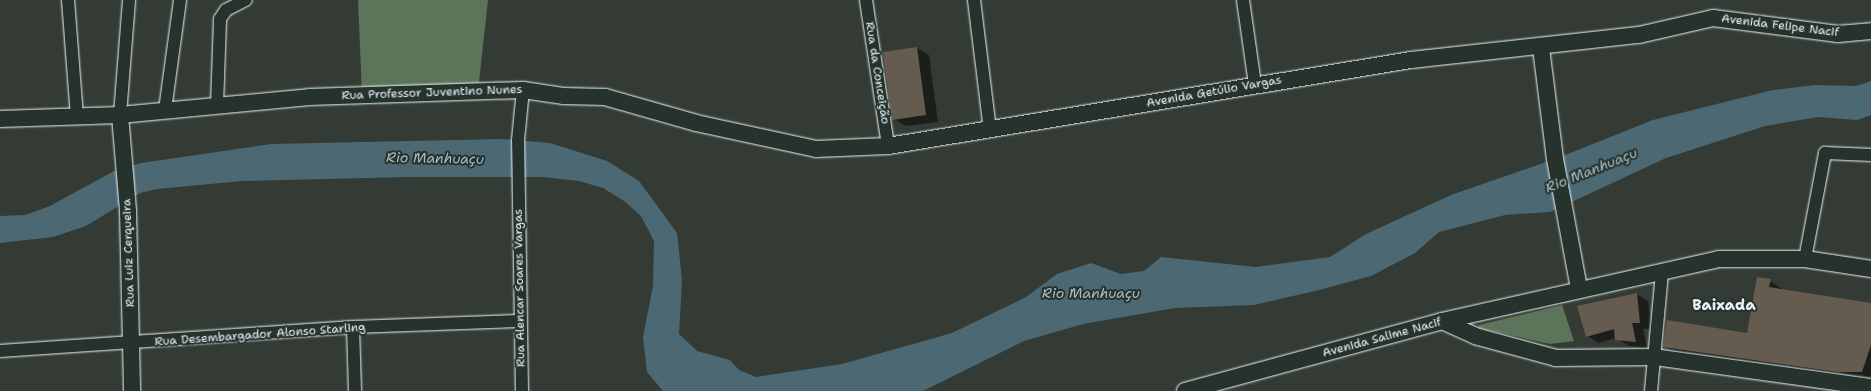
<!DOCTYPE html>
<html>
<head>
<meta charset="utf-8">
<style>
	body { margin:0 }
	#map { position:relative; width:1871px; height:391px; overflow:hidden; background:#333b34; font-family:"Shantell Sans",sans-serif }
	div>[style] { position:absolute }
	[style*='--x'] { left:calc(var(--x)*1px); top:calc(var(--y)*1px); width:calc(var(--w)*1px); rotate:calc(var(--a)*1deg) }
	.green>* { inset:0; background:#5c7459 }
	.water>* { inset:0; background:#4c6973 }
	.shadow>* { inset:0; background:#0007 }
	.building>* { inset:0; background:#655b4f }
	.roads { filter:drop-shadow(0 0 1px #e8f1f8) drop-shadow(0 0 1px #e8f1f8) }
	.minor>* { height:12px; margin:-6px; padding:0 6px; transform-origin:6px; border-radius:6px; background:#26332d }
	.tertiary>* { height:16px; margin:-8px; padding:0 8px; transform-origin:8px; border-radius:8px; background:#26332d }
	span { translate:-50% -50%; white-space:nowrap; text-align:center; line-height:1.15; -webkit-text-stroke:4px #26332d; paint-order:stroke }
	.street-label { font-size:12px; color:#e8f1f8 }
	.water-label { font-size:14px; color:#aabbc3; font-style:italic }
	.quarter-label { font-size:15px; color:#e8f1f8; font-weight:700 }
</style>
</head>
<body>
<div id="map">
	<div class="green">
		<div style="clip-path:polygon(358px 0,488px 0,478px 91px,362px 95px)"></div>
		<div style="clip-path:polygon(1562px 305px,1574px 341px,1550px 344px,1479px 328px,1479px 325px)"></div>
	</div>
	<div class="water">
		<div style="clip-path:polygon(1871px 81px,1871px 115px,1857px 120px,1818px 117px,1765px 126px,1666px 158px,1550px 212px,1505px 215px,1439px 232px,1415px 253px,1371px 276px,1315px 291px,1254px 305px,1175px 308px,1083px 324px,1024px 341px,923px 391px,663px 391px,647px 372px,643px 337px,653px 286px,654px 241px,641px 216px,624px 201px,603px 188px,579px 181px,543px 177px,407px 177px,242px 181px,157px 189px,140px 193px,86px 226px,53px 237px,0 243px,0 216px,25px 215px,50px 206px,114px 171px,141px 163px,271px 144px,502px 139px,550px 143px,607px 161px,639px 181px,677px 233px,682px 280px,679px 334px,697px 351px,730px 360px,739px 370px,756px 377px,842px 364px,952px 333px,1026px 297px,1057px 274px,1091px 263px,1121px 274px,1144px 271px,1161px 257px,1256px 267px,1330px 257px,1366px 234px,1451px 195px,1555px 159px,1653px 120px,1773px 90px,1814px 85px,1856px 86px)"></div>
	</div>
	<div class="shadow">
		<div style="clip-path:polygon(917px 48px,929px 55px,938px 122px,906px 126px,894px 119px)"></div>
		<div style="clip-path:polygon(1770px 281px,1784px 290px,1871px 304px,1871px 379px,1678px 354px,1665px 346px,1748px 334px)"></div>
		<div style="clip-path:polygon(1636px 294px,1648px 301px,1652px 329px,1643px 329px,1647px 348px,1629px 346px,1616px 338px,1599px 343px,1587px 336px)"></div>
	</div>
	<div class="building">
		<div style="clip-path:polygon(917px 47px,926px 115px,892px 120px,883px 52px)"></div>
		<div style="clip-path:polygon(1757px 277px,1771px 279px,1769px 287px,1871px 303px,1871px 345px,1862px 372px,1838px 372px,1663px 347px,1667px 320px,1747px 333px)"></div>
		<div style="clip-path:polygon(1637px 293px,1640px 323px,1632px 323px,1636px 342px,1615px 340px,1614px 329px,1586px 337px,1577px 306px)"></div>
	</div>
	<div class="roads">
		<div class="minor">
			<div style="--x:68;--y:0;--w:117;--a:85.6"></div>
			<div style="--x:866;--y:0;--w:148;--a:81.4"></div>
			<div style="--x:974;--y:0;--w:131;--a:83"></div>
			<div style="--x:1243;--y:0;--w:85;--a:81.9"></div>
			<div style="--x:217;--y:106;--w:87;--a:-88"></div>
			<div style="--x:220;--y:19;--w:11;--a:-56"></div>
			<div style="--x:226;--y:10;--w:22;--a:-27"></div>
			<div style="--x:165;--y:110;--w:111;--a:-82.2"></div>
			<div style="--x:120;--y:115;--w:115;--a:-85.5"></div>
			<div style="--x:1805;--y:259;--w:108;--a:-79.3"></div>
			<div style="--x:1825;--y:153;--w:46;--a:2.5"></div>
			<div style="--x:353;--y:327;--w:64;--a:88.2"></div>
			<div style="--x:0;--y:351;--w:354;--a:-3.9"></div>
			<div style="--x:353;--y:327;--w:167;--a:-2.1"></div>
			<div style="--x:522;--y:391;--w:251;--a:-90.9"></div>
			<div style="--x:518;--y:140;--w:50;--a:-84.3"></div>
			<div style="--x:1651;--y:391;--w:120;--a:-84.7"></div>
		</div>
		<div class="tertiary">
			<div style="--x:1541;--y:48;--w:112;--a:82.8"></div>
			<div style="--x:1555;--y:159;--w:132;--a:79.5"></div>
			<div style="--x:120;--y:115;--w:96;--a:85.2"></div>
			<div style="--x:128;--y:211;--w:180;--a:88.7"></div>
			<div style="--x:0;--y:119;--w:120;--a:-1.9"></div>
			<div style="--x:120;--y:115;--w:190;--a:-5.4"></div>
			<div style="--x:309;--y:97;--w:214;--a:-1.9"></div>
			<div style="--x:523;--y:90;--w:40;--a:8.5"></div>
			<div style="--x:563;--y:96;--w:42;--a:1.4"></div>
			<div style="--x:605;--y:97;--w:95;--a:15.9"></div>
			<div style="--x:696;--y:123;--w:123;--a:12.2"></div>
			<div style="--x:816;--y:149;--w:72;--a:-2.4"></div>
			<div style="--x:888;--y:146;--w:530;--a:-9.34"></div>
			<div style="--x:1411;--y:60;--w:229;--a:-6.3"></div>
			<div style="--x:1639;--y:35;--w:76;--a:-12.9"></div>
			<div style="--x:1713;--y:18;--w:126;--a:7.3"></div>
			<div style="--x:1838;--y:34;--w:33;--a:-5"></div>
			<div style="--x:1442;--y:321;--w:36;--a:24"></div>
			<div style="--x:1475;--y:336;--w:84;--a:15.2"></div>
			<div style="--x:1556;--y:358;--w:98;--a:-0.6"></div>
			<div style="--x:1654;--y:357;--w:219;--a:7.9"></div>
			<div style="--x:1185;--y:391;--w:266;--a:-15.2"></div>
			<div style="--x:1442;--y:321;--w:284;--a:-12.6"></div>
			<div style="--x:1719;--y:259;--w:86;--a:0"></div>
			<div style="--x:1805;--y:259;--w:67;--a:8.6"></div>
		</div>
	</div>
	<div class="street-label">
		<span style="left:1780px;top:26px;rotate:7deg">Avenida Felipe Nacif</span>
		<span style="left:877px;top:73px;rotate:81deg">Rua da Conceição</span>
		<span style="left:1214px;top:92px;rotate:-10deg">Avenida Getúlio Vargas</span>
		<span style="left:432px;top:93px;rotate:-2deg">Rua Professor Juventino Nunes</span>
		<span style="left:129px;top:253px;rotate:-92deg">Rua Luiz Cerqueira</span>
		<span style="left:520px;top:288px;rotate:-91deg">Rua Alencar Soares Vargas</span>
		<span style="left:260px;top:335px;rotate:-4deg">Rua Desembargador Alonso Starling</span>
		<span style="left:1382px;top:338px;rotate:-15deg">Avenida Salime Nacif</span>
	</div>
	<div class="water-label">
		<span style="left:435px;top:158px;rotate:1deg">Rio Manhuaçu</span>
		<span style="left:1591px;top:170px;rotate:-22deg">Rio Manhuaçu</span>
		<span style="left:1091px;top:293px">Rio Manhuaçu</span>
	</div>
	<div class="quarter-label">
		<span style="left:1724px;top:306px">Baixada</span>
	</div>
</div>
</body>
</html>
